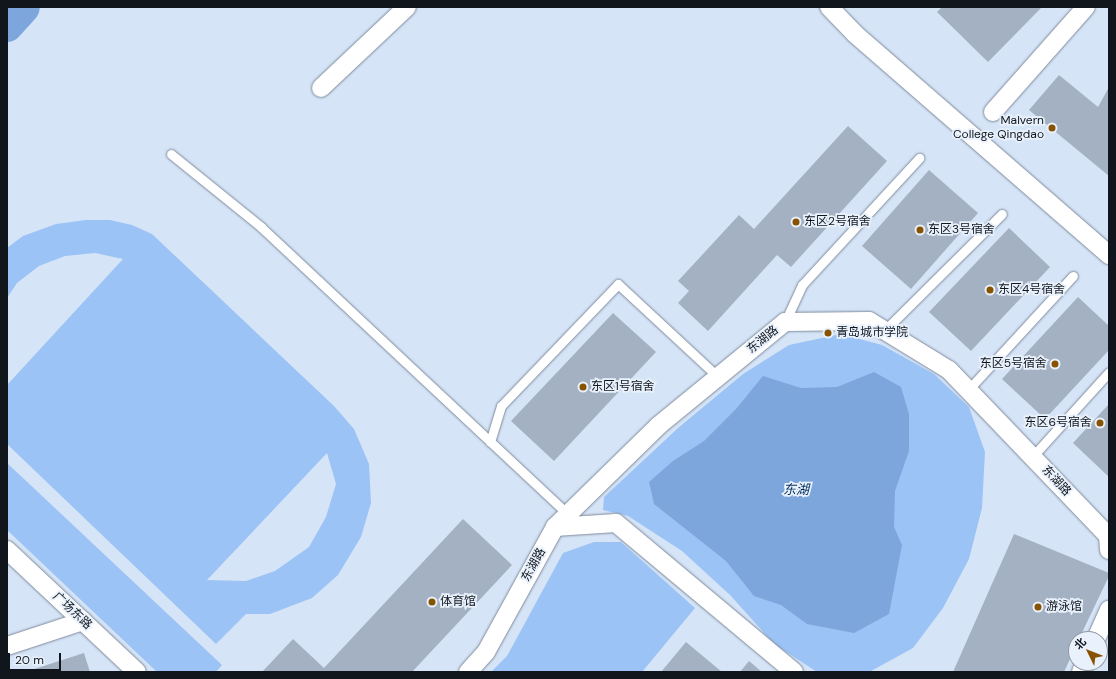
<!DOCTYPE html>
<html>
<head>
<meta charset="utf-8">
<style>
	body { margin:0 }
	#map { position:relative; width:1116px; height:679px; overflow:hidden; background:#d6e4f7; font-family:"DM Sans","Noto Sans SC",sans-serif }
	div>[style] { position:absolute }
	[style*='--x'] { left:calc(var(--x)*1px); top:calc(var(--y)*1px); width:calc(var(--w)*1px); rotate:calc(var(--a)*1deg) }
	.green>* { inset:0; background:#9cc3f5 }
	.water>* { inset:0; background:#7ca6dc }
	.river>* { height:32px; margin:-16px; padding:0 16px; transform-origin:16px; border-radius:16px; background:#7ca6dc }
	.building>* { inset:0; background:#a4b1c3 }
	.roads { filter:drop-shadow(0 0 1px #7e8b9c) drop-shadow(0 0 1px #7e8b9c) }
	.lane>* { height:9px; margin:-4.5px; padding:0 4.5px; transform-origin:4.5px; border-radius:4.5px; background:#fff }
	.street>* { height:18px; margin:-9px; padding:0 9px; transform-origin:9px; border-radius:9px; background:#fff }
	.dots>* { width:11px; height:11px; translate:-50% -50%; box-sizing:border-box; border:2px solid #e8f1fc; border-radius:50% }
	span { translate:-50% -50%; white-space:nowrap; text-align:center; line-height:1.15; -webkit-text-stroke:3.5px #e8f1fc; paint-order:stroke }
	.poi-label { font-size:12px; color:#11161c }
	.right { translate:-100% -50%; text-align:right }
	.left { translate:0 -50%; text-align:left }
	.street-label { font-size:12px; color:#11161c }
	.water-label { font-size:13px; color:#012d5d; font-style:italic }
	.frame { position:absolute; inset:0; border:8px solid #11161c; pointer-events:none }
	.north { position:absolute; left:1068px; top:631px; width:40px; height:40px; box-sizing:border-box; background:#e8f1fc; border:1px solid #9299a2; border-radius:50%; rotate:313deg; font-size:11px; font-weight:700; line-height:16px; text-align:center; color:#11161c }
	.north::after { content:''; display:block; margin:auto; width:14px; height:18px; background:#885301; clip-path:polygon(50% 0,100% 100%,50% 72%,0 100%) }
	.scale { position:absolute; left:8px; top:653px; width:53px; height:18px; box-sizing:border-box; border:2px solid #11161c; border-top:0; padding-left:5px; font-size:12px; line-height:14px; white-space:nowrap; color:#11161c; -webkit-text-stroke:3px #e8f1fc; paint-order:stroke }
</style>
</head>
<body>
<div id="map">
	<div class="green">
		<div style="clip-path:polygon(evenodd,86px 220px,110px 220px,132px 225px,152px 234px,334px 406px,354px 429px,369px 464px,371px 503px,361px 537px,338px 575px,312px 598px,270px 614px,246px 614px,216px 644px,7px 444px,7px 385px,123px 259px,95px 253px,65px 256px,39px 266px,17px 283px,7px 298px,7px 248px,23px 236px,56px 224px,86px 220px,327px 453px,336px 484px,326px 517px,309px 547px,275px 571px,246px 581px,207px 580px,327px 453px)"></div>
		<div style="clip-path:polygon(841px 334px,882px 345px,934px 374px,969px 407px,985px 452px,982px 508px,969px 559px,943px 608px,913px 648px,871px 671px,865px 672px,817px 672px,774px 644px,730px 595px,682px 551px,628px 516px,603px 510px,604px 497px,678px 428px,743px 374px,789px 345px)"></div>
		<div style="clip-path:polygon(7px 463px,222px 665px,216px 672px,157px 672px,7px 530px)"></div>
		<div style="clip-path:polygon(594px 542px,621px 542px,695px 608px,642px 672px,491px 672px,507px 656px,563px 553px)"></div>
	</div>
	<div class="water">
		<div style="clip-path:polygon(874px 372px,901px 387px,909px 414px,909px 451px,895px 491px,894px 527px,902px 545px,889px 614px,854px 633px,807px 624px,781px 605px,754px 596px,726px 561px,654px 504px,649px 482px,673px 461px,704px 441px,736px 409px,763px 376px,801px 388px,837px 387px)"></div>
	</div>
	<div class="river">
		<div style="--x:7;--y:26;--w:25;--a:-48"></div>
	</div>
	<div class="building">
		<div style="clip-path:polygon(942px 7px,1042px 7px,988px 62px,937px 12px)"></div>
		<div style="clip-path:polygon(1059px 75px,1098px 107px,1109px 87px,1109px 176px,1029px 110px)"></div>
		<div style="clip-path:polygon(848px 126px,887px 161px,791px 267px,777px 255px,708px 331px,678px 303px,689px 291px,678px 281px,739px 215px,754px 229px)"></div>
		<div style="clip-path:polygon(929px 170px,978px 213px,911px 289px,862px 246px)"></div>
		<div style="clip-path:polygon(1009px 228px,1050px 267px,971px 351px,929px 312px)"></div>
		<div style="clip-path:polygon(1078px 297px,1109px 326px,1109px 350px,1045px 419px,1002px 379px)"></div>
		<div style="clip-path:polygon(613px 313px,656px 352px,554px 461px,511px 421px)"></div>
		<div style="clip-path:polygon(1109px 404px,1109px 477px,1073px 443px)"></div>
		<div style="clip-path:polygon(463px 519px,512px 565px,412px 672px,262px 672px,293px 639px,324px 668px)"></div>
		<div style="clip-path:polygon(1014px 534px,1109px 573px,1109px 576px,1079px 639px,1076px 639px,1076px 646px,1064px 672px,953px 672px)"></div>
		<div style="clip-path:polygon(686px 642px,722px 672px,661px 672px)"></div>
		<div style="clip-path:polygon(84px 653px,90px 672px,25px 672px)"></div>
		<div style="clip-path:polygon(749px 661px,762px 672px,740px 672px)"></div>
	</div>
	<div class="roads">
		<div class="lane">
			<div style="--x:171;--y:154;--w:116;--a:39"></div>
			<div style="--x:261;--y:227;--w:420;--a:43.1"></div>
			<div style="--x:785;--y:322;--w:41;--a:-65.3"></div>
			<div style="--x:802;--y:285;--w:173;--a:-47.3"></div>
			<div style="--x:884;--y:331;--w:166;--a:-44.8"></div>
			<div style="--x:968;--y:390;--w:155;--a:-47.4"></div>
			<div style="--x:490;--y:442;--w:38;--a:-73"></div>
			<div style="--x:501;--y:406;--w:169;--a:-46.2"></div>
			<div style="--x:618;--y:284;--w:137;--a:42.9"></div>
			<div style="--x:1033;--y:456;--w:113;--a:-47.9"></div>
		</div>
		<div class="street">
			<div style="--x:829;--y:7;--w:37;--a:46"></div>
			<div style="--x:855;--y:34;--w:337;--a:41"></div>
			<div style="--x:321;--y:88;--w:118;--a:-43.3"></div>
			<div style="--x:993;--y:112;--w:140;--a:-48.5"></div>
			<div style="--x:555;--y:527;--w:61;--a:-3.8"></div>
			<div style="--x:616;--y:523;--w:232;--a:39.9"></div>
			<div style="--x:7;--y:550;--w:178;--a:43.2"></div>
			<div style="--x:1096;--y:639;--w:32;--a:-66"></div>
			<div style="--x:7;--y:646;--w:80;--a:-18.2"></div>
			<div style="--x:468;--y:672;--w:27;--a:-48"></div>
			<div style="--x:486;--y:652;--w:143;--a:-61.1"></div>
			<div style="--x:555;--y:527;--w:144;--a:-44.4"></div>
			<div style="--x:658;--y:426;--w:164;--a:-39.3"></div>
			<div style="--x:785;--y:322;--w:84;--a:-0.7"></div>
			<div style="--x:869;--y:321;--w:94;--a:31.5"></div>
			<div style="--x:949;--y:370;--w:230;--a:46.2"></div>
			<div style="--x:1108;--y:536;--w:14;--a:86"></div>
			<div style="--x:1081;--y:672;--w:10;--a:-66"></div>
		</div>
	</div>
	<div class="dots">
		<div style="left:1052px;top:128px;background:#885301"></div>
		<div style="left:796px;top:222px;background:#885301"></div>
		<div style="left:920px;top:230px;background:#885301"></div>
		<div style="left:990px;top:290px;background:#885301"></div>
		<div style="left:828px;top:333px;background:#885301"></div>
		<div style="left:1055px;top:364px;background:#885301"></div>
		<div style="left:583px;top:387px;background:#885301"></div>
		<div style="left:1100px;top:423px;background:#885301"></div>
		<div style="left:432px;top:602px;background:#885301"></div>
		<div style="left:1038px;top:607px;background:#885301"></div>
	</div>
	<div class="poi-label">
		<span class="right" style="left:1044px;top:128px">Malvern<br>College Qingdao</span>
		<span class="left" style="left:804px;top:222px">东区2号宿舍</span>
		<span class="left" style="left:928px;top:230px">东区3号宿舍</span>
		<span class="left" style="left:998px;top:290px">东区4号宿舍</span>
		<span class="left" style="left:836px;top:333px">青岛城市学院</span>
		<span class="right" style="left:1047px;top:364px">东区5号宿舍</span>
		<span class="left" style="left:591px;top:387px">东区1号宿舍</span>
		<span class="right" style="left:1092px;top:423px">东区6号宿舍</span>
		<span class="left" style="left:440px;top:602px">体育馆</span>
		<span class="left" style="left:1046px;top:607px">游泳馆</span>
	</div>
	<div class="street-label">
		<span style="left:763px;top:340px;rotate:-39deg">东湖路</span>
		<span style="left:1056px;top:481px;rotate:47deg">东湖路</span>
		<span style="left:534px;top:565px;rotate:-61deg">东湖路</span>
		<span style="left:72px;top:611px;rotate:43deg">广场东路</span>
	</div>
	<div class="water-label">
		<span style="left:796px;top:490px">东湖</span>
	</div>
	<div class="frame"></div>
	<div class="north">北</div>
	<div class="scale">20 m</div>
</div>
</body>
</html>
